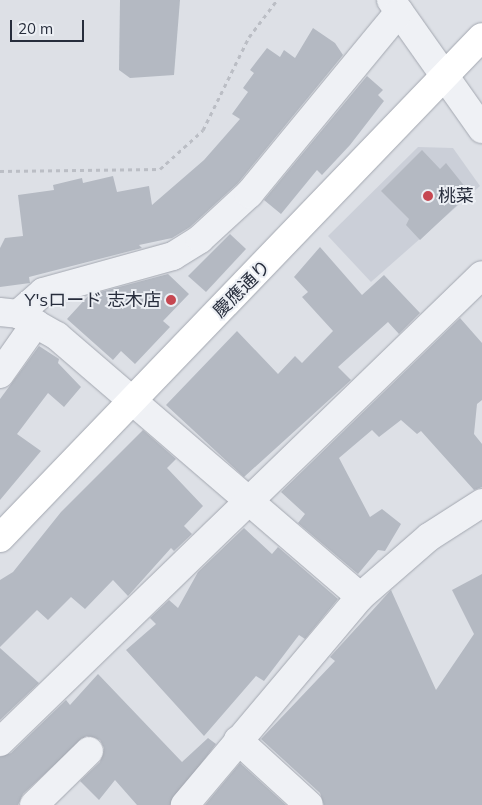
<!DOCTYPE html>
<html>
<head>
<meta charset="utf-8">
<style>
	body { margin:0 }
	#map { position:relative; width:482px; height:805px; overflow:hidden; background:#dde0e6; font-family:Mulish,"Noto Sans JP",sans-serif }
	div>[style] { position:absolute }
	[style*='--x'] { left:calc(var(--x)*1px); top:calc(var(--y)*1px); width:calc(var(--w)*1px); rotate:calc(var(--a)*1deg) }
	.built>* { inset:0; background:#cbcfd8 }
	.building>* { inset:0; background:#b4b9c2 }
	.path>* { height:3px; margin-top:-1.5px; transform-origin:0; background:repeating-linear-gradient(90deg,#bbbec5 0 4px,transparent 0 8px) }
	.roads { filter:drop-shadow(0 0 1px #a3a7b0) drop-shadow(0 0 1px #a3a7b0) }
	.minor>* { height:28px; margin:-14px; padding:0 14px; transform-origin:14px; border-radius:14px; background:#eff1f5 }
	.major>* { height:28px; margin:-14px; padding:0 14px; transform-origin:14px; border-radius:14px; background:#fff }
	.dots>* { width:14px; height:14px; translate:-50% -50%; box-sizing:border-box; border:2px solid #eceff4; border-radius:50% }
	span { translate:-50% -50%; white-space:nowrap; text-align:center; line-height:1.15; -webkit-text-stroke:4px #eceff4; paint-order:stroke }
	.poi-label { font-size:18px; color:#272d3c }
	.left { translate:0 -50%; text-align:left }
	.right { translate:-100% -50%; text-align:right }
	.street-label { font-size:18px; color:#272d3c }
	.scale { position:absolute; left:10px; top:20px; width:74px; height:22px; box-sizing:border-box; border:2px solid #272d3c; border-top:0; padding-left:6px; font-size:15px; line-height:18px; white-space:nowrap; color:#272d3c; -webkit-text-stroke:4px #eceff4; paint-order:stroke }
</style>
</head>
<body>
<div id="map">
	<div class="built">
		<div style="clip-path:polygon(418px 147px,453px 148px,480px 186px,371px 282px,328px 236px)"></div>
	</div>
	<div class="building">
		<div style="clip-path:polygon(120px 0,180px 0,174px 75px,130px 78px,119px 70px)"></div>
		<div style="clip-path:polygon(313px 28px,335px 43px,343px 55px,238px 183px,190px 227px,172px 238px,139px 245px,142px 248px,29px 277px,30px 283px,0 287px,0 248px,5px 238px,23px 236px,18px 195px,54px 190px,53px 185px,82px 178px,83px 183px,113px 176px,117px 192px,149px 186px,152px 205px,204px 160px,240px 119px,232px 114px,248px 92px,243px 88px,254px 73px,250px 70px,267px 48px,280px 57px,284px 50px,295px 58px)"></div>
		<div style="clip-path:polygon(367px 76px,383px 90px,378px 95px,384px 101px,350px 145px,322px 175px,317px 170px,281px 214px,264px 200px)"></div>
		<div style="clip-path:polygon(422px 150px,440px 169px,446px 163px,470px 193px,420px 240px,406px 225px,409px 219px,381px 191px)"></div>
		<div style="clip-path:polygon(230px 234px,246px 249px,206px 292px,188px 276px)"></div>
		<div style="clip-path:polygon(320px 247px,362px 295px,384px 275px,420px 313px,399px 334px,388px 322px,338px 367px,351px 380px,244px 477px,166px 405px,237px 331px,278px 374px,295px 356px,302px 363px,333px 331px,302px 297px,308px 292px,294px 277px)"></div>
		<div style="clip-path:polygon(168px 274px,189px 294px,163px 321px,170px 327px,135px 364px,121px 351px,113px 360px,67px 319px,89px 295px)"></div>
		<div style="clip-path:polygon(460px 318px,482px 343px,482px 400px,477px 404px,474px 434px,482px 444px,482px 487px,474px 490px,421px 431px,417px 434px,401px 420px,379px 437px,372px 430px,339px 458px,370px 517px,382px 509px,401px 524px,385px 551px,378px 550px,358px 574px,298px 523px,305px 514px,281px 492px)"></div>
		<div style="clip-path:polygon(39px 346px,59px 359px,58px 363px,81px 387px,64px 407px,48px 393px,17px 434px,41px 451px,0 500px,0 399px)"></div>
		<div style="clip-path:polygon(143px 430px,176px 459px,167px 468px,203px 506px,184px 526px,192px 534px,174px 551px,171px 548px,128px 596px,113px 580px,85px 609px,71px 597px,48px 620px,37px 610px,0 647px,0 580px,13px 572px,61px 512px)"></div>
		<div style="clip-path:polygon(244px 528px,272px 554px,278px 547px,338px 599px,305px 639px,299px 635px,264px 681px,256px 676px,204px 736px,126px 650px,156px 624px,150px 618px,169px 600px,178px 608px,198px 572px)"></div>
		<div style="clip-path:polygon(482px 574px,482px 805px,324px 805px,320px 793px,261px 739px,335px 661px,330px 657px,391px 590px,436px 690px,474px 634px,452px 590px)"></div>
		<div style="clip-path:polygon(0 648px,39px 683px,0 720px)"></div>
		<div style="clip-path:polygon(98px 674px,182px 762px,208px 738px,216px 744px,170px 805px,137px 805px,115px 780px,99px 800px,80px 781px,100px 762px,104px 748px,100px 740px,86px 736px,23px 794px,18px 805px,0 805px,0 757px,11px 753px,66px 700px,70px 705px)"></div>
		<div style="clip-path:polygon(240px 763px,286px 805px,205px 805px)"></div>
	</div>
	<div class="path">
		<div style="--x:0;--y:171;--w:160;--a:-0.7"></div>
		<div style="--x:160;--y:169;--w:58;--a:-42.2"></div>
		<div style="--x:203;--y:130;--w:104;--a:-63.7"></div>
		<div style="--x:249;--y:37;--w:46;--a:-52.9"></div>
	</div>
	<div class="roads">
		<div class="minor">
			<div style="--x:391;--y:0;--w:158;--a:54.8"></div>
			<div style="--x:0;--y:312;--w:18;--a:6"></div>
			<div style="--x:18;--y:314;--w:45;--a:29.4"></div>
			<div style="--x:57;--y:336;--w:400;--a:40.7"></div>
			<div style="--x:360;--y:597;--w:272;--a:130.1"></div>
			<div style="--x:18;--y:314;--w:33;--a:-41"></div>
			<div style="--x:43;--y:292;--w:135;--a:-15.5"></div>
			<div style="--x:173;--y:256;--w:32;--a:-32"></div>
			<div style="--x:200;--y:239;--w:67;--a:-42.6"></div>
			<div style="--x:249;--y:194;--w:236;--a:-50.5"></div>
			<div style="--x:0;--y:374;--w:62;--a:-54.8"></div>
			<div style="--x:360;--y:597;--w:91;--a:-41"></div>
			<div style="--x:429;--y:537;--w:63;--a:-32.7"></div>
			<div style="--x:238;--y:740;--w:96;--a:42.5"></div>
			<div style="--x:0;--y:742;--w:671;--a:-44.09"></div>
			<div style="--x:34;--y:805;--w:77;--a:-44.5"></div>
		</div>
		<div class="major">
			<div style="--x:0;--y:538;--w:695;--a:-46.11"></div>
		</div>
	</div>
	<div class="dots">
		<div style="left:428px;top:196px;background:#c64751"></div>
		<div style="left:171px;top:300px;background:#c64751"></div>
	</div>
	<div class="poi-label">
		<span class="left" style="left:438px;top:196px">桃菜</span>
		<span class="right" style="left:161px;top:300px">Y'sロード 志木店</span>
	</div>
	<div class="street-label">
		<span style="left:242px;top:289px;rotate:-45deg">慶應通り</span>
	</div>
	<div class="scale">20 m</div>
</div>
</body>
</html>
